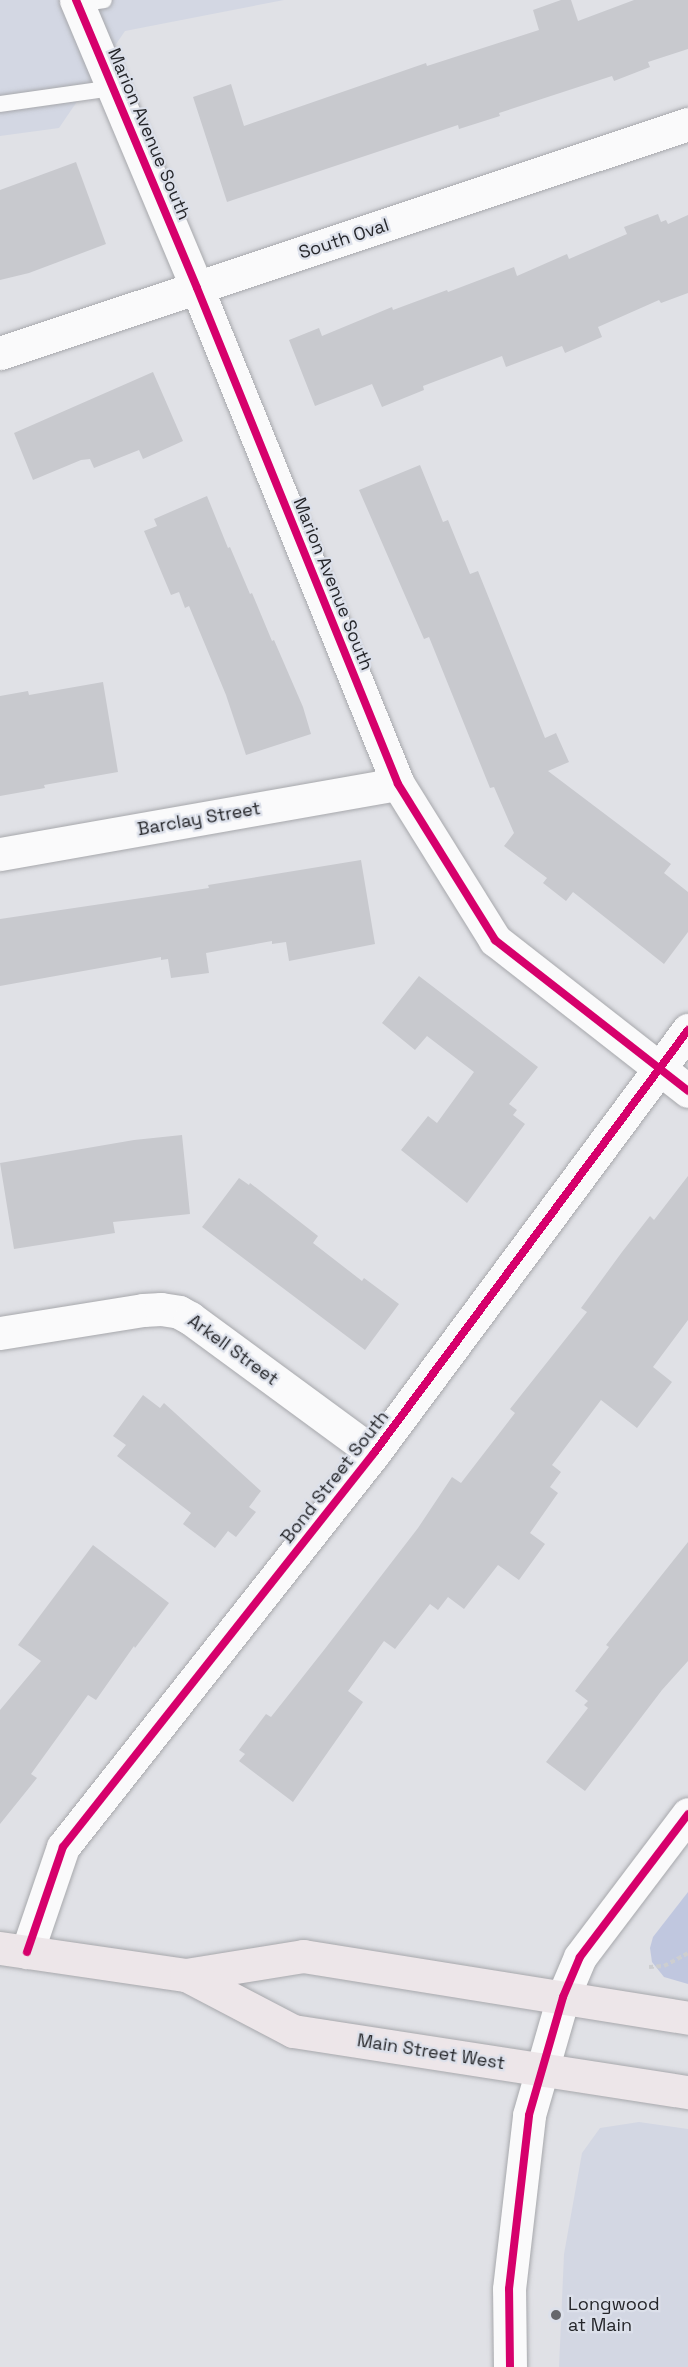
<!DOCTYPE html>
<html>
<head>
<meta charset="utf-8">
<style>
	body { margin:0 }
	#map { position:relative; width:688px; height:2367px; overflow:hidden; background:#e0e1e6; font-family:"Space Grotesk",sans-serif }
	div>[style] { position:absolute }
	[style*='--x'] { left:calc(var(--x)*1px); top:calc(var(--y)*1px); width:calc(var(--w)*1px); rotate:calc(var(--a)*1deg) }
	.built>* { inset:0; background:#d3d7e3 }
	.green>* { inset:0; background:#c0c7df }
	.building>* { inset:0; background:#c8c9ce }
	.path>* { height:4px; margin-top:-2px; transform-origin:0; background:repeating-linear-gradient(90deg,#cdced0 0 4.5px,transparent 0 7.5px) }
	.roads { filter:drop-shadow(0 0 2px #a7a8ac) drop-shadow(0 0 2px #a7a8ac) }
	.lane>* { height:16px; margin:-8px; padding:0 8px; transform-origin:8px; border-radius:8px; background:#fafafb }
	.street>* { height:33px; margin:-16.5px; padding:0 16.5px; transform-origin:16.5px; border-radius:16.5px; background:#fafafb }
	.secondary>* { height:33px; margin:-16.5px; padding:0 16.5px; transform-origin:16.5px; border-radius:16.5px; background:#fafafb }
	.primary>* { height:33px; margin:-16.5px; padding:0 16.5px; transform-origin:16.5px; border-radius:16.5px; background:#ede6e9 }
	.cycleway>* { height:8px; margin:-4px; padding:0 4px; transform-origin:4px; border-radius:4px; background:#d6006c }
	.dots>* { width:16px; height:16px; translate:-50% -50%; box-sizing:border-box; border:3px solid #dce0ea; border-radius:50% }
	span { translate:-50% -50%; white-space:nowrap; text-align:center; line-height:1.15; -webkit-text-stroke:4.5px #dce0ea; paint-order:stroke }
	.street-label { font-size:18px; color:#25262a }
	.poi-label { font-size:18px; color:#25262a }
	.left { translate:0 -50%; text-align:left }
</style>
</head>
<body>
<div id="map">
	<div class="built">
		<div style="clip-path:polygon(0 0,284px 0,125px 31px,59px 128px,0 136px)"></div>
		<div style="clip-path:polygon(639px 2122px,688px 2129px,688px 2367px,559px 2367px,564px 2254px,582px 2153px,600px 2128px)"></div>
	</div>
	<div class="green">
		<div style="clip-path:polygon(688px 1892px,688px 1984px,664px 1977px,652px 1962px,650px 1948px,653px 1937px)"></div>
	</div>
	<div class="building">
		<div style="clip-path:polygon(561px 0,571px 0,578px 21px,634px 0,688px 0,688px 49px,648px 62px,650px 67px,614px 81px,612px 76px,499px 113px,500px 116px,459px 129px,458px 125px,227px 202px,193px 97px,231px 84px,244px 126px,426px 63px,427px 66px,539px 30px,533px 10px)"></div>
		<div style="clip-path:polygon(76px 162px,106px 244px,29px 273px,0 280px,0 190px)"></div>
		<div style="clip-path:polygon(658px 214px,661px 222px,666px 220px,668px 224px,688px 215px,688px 293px,661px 303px,659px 300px,598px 327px,602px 337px,565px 353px,562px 346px,506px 367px,502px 356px,423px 386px,424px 390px,382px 407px,372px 384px,315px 406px,289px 340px,319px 328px,322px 336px,392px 307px,393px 310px,447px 290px,448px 292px,514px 267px,517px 276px,567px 254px,569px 259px,627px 234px,624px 227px)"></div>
		<div style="clip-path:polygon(153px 372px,183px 441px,143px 459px,139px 450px,94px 468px,90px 459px,81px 460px,33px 480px,14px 433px)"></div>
		<div style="clip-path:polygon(420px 465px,443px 522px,448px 520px,470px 574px,478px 571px,545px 738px,556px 733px,569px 762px,548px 771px,671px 864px,664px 873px,688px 892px,688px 932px,664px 964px,573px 892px,566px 901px,543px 883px,547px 878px,504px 846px,514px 833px,494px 787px,490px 788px,429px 637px,424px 639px,359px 490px)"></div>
		<div style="clip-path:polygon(207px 496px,228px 548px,230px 547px,250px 594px,252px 593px,272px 641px,274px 640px,303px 707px,311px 734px,246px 755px,226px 695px,189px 606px,185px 608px,179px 592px,171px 595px,144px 531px,157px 526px,154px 519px)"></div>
		<div style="clip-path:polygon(103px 682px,118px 772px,44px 785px,45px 788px,0 796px,0 696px,28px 691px,29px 695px)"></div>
		<div style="clip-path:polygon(361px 860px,375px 944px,289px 961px,286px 942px,272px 944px,272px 941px,206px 953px,209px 973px,171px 978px,168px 959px,161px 960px,161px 957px,0 986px,0 919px,209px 888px,208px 885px)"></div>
		<div style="clip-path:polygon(419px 976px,538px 1067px,509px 1104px,517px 1110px,513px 1115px,525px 1124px,467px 1203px,401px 1150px,428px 1116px,437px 1123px,474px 1072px,427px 1036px,415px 1050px,382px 1023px)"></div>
		<div style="clip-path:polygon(182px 1135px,190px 1214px,113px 1222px,115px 1233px,14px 1249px,0 1163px,134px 1140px)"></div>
		<div style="clip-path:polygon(688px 1176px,688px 1320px,653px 1367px,672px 1382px,637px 1428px,601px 1400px,552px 1465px,561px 1472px,550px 1487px,558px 1493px,530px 1533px,545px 1544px,519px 1580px,498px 1565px,464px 1609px,448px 1597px,438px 1610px,430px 1604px,395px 1649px,384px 1641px,348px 1691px,363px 1702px,293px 1802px,239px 1761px,245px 1754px,239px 1750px,266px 1714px,271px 1717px,275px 1712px,324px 1650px,418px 1528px,452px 1477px,461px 1483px,515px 1413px,510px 1409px,587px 1312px,581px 1308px,622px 1252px,650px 1216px,654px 1220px)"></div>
		<div style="clip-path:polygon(239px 1178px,249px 1185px,250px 1183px,318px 1236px,313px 1243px,362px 1281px,364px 1278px,399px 1304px,365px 1350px,202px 1227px)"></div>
		<div style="clip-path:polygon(143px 1395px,160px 1408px,164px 1403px,261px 1491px,249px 1507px,256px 1512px,236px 1537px,228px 1531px,215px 1548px,183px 1524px,191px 1513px,117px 1456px,126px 1445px,113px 1436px)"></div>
		<div style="clip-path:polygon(688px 1542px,688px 1661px,662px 1690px,585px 1791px,546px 1762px,588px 1708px,584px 1705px,588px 1701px,575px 1691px,609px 1647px,606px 1645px)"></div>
		<div style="clip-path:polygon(93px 1545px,169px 1603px,135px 1648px,134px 1646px,96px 1700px,88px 1695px,31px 1774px,37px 1778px,0 1824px,0 1710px,41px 1661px,18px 1645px)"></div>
	</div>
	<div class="path">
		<div style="--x:649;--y:1967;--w:15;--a:-4"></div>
		<div style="--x:664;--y:1966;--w:27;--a:-28"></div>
	</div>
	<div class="roads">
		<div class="lane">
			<div style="--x:77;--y:4;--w:27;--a:-8"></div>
			<div style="--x:0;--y:104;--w:114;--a:-8.1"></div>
		</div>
		<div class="street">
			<div style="--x:76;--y:0;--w:312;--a:67.2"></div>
			<div style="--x:197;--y:288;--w:535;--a:67.94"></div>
			<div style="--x:398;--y:784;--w:184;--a:58.1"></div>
			<div style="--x:495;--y:940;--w:245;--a:38"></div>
			<div style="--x:0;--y:353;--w:725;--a:-18.41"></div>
			<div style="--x:0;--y:854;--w:404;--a:-10"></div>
			<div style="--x:0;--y:1333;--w:145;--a:-9.1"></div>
			<div style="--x:143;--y:1310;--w:18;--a:-3"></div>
			<div style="--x:161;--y:1309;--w:18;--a:9"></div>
			<div style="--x:179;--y:1312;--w:13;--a:29"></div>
			<div style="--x:190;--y:1318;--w:228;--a:36.3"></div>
			<div style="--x:27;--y:1952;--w:111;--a:-71.1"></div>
			<div style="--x:63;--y:1847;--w:502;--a:-51.71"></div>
			<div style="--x:374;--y:1453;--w:527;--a:-53.41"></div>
		</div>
		<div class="secondary">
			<div style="--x:510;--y:2367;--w:78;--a:-90.7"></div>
			<div style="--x:509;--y:2289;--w:175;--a:-83.4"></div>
			<div style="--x:529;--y:2115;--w:123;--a:-73.9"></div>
			<div style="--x:563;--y:1997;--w:43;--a:-67"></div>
			<div style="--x:580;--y:1957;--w:179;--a:-52.9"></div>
		</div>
		<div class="primary">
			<div style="--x:0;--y:1948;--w:188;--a:8.3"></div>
			<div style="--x:186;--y:1975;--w:119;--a:-9.2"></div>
			<div style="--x:303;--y:1956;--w:390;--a:9.1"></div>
			<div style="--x:186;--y:1975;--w:121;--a:27.6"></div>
			<div style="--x:293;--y:2031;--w:400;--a:8.8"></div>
		</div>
	</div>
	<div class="cycleway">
		<div style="--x:76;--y:0;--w:312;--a:67.2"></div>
		<div style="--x:197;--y:288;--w:535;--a:67.94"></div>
		<div style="--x:398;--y:784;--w:184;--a:58.1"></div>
		<div style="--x:495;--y:940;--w:245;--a:38"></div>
		<div style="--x:27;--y:1952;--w:111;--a:-71.1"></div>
		<div style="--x:63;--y:1847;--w:502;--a:-51.71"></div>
		<div style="--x:374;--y:1453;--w:527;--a:-53.41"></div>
		<div style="--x:510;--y:2367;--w:78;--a:-90.7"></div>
		<div style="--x:509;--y:2289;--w:175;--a:-83.4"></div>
		<div style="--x:529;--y:2115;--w:123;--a:-73.9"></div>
		<div style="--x:563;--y:1997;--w:43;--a:-67"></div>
		<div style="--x:580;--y:1957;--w:179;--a:-52.9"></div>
	</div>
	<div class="dots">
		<div style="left:556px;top:2315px;background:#66676c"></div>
	</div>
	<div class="street-label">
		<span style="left:149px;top:134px;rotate:67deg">Marion Avenue South</span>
		<span style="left:344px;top:239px;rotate:-18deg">South Oval</span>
		<span style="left:333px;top:584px;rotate:68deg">Marion Avenue South</span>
		<span style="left:199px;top:819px;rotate:-10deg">Barclay Street</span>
		<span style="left:233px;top:1350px;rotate:36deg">Arkell Street</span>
		<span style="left:335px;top:1477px;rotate:-52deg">Bond Street South</span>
		<span style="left:431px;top:2052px;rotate:9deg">Main Street West</span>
	</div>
	<div class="poi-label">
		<span class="left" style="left:568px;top:2315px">Longwood<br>at Main</span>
	</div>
</div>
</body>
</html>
